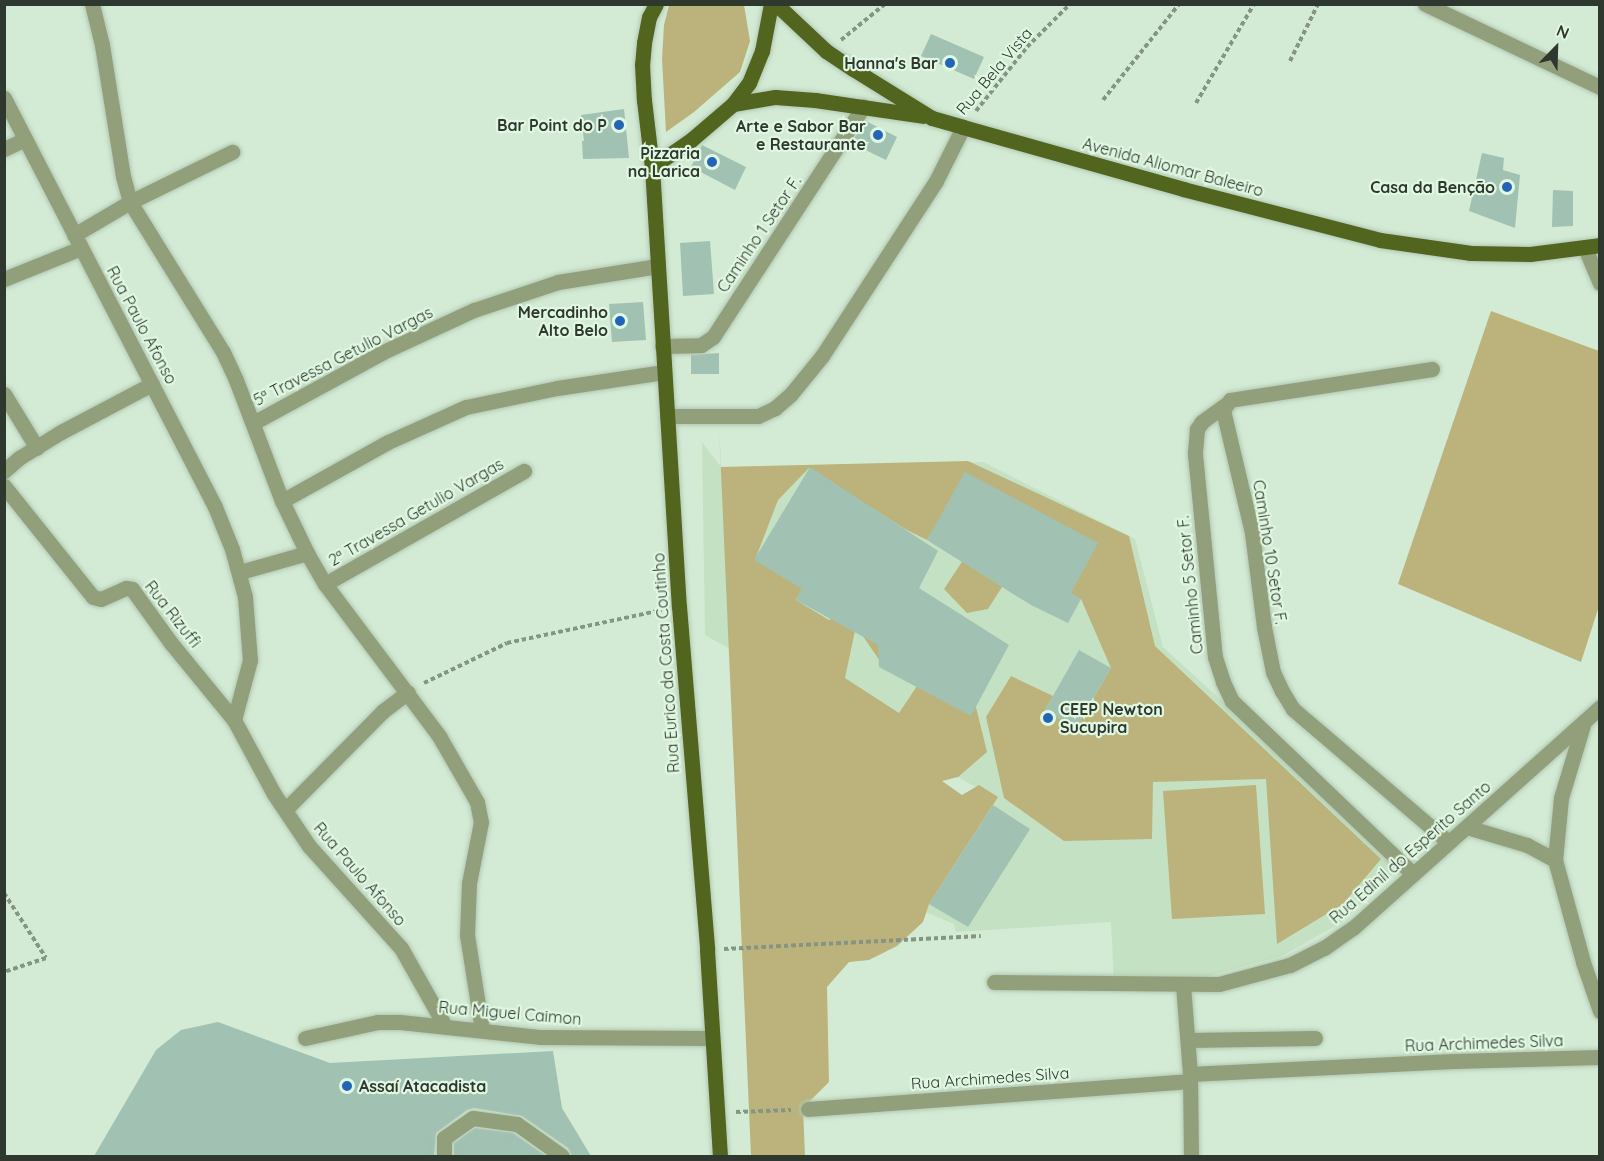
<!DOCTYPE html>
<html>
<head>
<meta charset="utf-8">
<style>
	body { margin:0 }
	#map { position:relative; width:1604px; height:1161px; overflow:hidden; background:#d3ebd4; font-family:Quicksand,sans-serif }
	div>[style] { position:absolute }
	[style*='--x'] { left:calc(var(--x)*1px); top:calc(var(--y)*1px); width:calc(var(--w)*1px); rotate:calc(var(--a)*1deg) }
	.built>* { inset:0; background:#c4e1c4 }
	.green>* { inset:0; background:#bbb37b }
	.building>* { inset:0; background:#a1c1b3 }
	.path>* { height:4px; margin-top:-2px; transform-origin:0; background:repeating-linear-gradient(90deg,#849584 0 4.5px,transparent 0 7.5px) }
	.roads { filter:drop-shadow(0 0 2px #b2c7b3) drop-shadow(0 0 2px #b2c7b3) }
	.minor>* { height:15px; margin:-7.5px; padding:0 7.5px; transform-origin:7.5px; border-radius:7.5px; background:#929f7b }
	.major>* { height:15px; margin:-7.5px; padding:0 7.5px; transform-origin:7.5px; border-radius:7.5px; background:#51651e }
	.dots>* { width:16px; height:16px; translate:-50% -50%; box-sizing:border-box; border:3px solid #e0f8e1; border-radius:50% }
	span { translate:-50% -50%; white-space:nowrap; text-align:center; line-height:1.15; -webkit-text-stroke:4.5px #e0f8e1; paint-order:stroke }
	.poi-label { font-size:16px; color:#2f382f; font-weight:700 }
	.right { translate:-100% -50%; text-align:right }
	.left { translate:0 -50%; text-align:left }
	.street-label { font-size:16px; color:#2f382f }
	.frame { position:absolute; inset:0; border:6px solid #2f382f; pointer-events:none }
	.north { position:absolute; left:1526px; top:18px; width:60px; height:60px; -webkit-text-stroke:4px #e0f8e1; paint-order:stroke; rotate:23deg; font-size:16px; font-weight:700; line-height:24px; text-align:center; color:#2f382f }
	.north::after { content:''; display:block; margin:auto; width:21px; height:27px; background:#2f382f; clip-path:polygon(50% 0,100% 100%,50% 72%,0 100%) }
</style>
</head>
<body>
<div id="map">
	<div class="built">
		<div style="clip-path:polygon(702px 442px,721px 467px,983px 462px,1135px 539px,1163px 647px,1402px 865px,1342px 922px,1282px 956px,1183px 983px,1114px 983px,1111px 922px,956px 932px,954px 924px,913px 907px,988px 794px,705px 635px)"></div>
	</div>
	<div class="green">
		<div style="clip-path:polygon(669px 5px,744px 5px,750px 41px,740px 72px,694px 112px,666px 132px,662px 59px,664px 25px)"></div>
		<div style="clip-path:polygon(1491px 311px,1599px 351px,1599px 606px,1581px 662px,1398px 584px)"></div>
		<div style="clip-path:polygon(719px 426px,721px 467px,968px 461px,1129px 536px,1155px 646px,1381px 859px,1343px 904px,1277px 944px,1266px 779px,1153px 782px,1152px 839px,1064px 841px,1004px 798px,986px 717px,1011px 676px,1053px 696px,1045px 710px,1076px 728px,1111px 668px,1081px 599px,1040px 576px,1011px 573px,988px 609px,967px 613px,944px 589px,977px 539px,940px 519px,927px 540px,905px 529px,809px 468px,778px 500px,755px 560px,805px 584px,796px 600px,829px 620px,908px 583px,880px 661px,856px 626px,845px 678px,899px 713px,919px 683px,975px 703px,987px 752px,958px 777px,942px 781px,962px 795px,979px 785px,998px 797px,929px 904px,923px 922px,897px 946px,869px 960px,849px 962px,827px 987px,829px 1082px,803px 1108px,805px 1156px,751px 1156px)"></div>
		<div style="clip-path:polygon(1256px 785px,1265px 914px,1172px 919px,1163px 791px)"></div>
	</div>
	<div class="building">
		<div style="clip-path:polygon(931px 34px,984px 57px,974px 79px,921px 56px)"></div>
		<div style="clip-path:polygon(624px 109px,629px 158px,583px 159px,582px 141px,584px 141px,581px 115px)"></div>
		<div style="clip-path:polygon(866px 121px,897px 137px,886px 160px,851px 143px)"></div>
		<div style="clip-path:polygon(702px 145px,746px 167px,735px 190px,691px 167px)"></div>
		<div style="clip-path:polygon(1482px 153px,1504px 158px,1503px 170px,1520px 175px,1515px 228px,1469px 211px)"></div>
		<div style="clip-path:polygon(1553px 190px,1573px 191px,1573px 226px,1552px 227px)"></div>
		<div style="clip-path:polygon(710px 241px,714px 294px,683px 296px,680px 243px)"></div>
		<div style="clip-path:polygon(643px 302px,646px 340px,612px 342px,609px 304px)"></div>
		<div style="clip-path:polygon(719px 353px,719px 374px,691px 374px,691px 355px)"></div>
		<div style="clip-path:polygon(810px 467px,938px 551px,919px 588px,1009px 645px,971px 716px,879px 667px,878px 645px,796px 600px,802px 589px,754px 560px)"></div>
		<div style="clip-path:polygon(965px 472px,1098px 543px,1071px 593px,1081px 599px,1068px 623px,1031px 605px,927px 540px)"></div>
		<div style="clip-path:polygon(1079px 650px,1111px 668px,1076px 728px,1045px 710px)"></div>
		<div style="clip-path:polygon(993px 805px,1030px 829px,968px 927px,929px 904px)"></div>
		<div style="clip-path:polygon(218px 1022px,330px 1063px,553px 1051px,562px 1108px,591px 1156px,572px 1156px,568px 1148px,522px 1116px,474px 1108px,467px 1110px,436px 1133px,434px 1156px,94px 1156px,156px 1050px,181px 1030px)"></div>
		<div style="clip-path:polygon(475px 1128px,513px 1133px,546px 1156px,454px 1156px,454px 1143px)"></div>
	</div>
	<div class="path">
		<div style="--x:841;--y:40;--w:57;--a:-39.3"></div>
		<div style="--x:1290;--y:61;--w:64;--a:-63.8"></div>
		<div style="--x:1103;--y:100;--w:122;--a:-51.6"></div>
		<div style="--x:1196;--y:103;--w:115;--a:-59.6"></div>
		<div style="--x:976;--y:111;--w:82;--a:-51.4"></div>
		<div style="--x:1027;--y:47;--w:61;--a:-45"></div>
		<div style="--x:424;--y:683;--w:92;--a:-25.7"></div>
		<div style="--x:507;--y:643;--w:158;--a:-12"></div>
		<div style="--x:4;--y:893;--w:77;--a:57.1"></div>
		<div style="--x:46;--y:958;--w:44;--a:161.6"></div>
		<div style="--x:724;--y:949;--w:257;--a:-2.9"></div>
		<div style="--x:736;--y:1112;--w:55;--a:-2.1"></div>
	</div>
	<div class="roads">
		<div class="minor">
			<div style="--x:92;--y:4;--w:42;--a:76.3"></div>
			<div style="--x:102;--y:45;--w:133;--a:80.9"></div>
			<div style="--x:123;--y:176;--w:27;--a:75"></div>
			<div style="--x:130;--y:202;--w:176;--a:58.2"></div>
			<div style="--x:223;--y:352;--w:31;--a:65"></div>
			<div style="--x:236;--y:380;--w:129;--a:69.2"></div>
			<div style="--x:282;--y:501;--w:58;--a:64.3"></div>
			<div style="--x:307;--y:553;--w:36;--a:60"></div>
			<div style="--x:325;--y:584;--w:190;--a:53.1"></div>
			<div style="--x:439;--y:736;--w:76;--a:60.1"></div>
			<div style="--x:477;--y:802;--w:20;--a:79"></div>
			<div style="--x:481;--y:822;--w:62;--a:101.1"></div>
			<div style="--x:469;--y:883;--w:52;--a:92.2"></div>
			<div style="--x:467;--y:935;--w:96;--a:81"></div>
			<div style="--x:1425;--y:4;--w:194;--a:25.4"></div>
			<div style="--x:4;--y:98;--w:460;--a:62.7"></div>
			<div style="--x:215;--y:507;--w:45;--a:68"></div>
			<div style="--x:232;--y:549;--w:50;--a:74.8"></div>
			<div style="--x:245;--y:597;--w:63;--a:85.5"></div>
			<div style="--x:250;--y:660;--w:62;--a:104.9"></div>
			<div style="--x:234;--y:720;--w:84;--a:61.6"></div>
			<div style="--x:274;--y:794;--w:63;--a:56.1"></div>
			<div style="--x:309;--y:846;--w:137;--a:48"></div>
			<div style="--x:401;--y:948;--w:90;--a:60.6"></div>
			<div style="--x:4;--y:149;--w:23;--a:-25"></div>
			<div style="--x:74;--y:235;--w:65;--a:-30.5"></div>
			<div style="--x:130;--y:202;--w:114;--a:-26.1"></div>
			<div style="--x:1585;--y:248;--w:38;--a:67"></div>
			<div style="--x:4;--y:279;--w:83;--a:-21.9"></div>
			<div style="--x:662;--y:346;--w:39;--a:-1"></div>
			<div style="--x:701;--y:345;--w:14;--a:-34"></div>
			<div style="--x:713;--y:337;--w:275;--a:-56.9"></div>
			<div style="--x:1432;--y:369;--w:204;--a:171.3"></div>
			<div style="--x:1230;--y:400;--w:12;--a:125"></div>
			<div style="--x:1223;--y:410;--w:126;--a:76.7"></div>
			<div style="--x:1252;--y:533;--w:95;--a:82.7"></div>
			<div style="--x:1264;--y:627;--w:46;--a:78.7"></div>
			<div style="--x:1273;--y:672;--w:21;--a:65"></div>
			<div style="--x:1282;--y:691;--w:21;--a:59"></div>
			<div style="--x:1293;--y:709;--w:18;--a:41"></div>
			<div style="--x:1307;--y:721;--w:186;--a:40.6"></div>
			<div style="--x:4;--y:394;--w:63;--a:58.6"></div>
			<div style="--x:1225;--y:405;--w:29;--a:144"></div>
			<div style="--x:1202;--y:422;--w:9;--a:126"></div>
			<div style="--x:1197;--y:429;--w:25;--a:95"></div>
			<div style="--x:1195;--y:454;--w:204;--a:84.4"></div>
			<div style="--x:1215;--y:657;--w:26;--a:72"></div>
			<div style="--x:1223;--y:682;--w:21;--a:65"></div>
			<div style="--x:1232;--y:701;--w:250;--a:43.7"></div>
			<div style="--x:667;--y:416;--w:91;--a:0"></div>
			<div style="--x:758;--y:416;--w:19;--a:-25"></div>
			<div style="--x:775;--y:408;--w:21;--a:-41"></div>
			<div style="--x:791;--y:394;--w:49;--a:-50.8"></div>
			<div style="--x:822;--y:356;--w:209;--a:-56.9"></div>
			<div style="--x:936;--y:181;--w:60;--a:-63.4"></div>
			<div style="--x:253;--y:423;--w:148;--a:-28.6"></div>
			<div style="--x:383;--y:352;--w:100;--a:-24.8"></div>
			<div style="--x:474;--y:310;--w:89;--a:-18.4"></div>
			<div style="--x:558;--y:282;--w:101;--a:-9.1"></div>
			<div style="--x:4;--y:471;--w:20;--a:-41"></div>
			<div style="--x:19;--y:458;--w:49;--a:-31.8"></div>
			<div style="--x:61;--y:432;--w:103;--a:-27.8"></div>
			<div style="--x:4;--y:486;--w:142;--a:51.3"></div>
			<div style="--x:93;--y:597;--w:8;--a:14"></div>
			<div style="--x:101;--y:599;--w:27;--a:-24"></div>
			<div style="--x:126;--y:588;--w:6;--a:9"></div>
			<div style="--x:132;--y:589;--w:67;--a:54.2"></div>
			<div style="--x:171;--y:643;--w:99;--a:50.7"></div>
			<div style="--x:282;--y:501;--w:121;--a:-29.1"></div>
			<div style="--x:388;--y:442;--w:85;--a:-24.2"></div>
			<div style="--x:466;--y:407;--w:93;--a:-11.8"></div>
			<div style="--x:557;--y:388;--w:108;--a:-8.5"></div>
			<div style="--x:240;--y:572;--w:70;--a:-15.8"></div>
			<div style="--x:325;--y:584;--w:229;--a:-29.6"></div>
			<div style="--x:1583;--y:725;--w:76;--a:106.8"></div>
			<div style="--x:1561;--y:798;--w:62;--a:95.5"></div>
			<div style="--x:1555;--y:860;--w:106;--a:74.6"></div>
			<div style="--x:1583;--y:962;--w:52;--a:70.9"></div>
			<div style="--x:285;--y:810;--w:139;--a:-45.3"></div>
			<div style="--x:383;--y:711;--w:31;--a:-37"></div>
			<div style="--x:1467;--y:827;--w:63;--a:16.7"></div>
			<div style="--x:1527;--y:845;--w:32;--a:28"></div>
			<div style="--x:994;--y:982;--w:225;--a:0.5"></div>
			<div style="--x:1219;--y:984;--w:73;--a:-15"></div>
			<div style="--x:1290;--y:965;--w:38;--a:-27"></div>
			<div style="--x:1324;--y:948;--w:35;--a:-35"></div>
			<div style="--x:1353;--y:928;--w:331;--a:-41.8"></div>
			<div style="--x:1183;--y:985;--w:89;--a:85.5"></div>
			<div style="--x:1190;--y:1074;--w:82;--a:89.3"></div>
			<div style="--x:305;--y:1038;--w:75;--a:-12.4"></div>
			<div style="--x:378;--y:1022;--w:22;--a:0"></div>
			<div style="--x:400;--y:1022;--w:142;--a:6.1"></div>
			<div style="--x:541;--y:1037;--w:171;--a:0.3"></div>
			<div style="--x:1188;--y:1040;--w:127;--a:-0.9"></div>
			<div style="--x:1190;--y:1074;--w:264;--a:-2.8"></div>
			<div style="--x:1454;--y:1061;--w:146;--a:-1.6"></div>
			<div style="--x:808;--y:1109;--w:383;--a:-4.2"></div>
			<div style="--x:444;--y:1156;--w:18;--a:-90"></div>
			<div style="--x:444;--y:1138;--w:35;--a:-35"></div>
			<div style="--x:473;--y:1118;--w:44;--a:7.8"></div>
			<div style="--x:517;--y:1124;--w:55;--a:35.4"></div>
		</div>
		<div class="major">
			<div style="--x:656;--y:4;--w:15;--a:118"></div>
			<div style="--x:649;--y:17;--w:26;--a:101"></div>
			<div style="--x:644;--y:43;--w:21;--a:95"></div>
			<div style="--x:642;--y:64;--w:36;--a:87"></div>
			<div style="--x:644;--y:100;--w:67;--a:83.2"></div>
			<div style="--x:652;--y:167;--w:440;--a:86.5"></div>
			<div style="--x:679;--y:606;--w:345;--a:85.3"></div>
			<div style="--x:707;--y:950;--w:206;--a:86.4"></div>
			<div style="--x:776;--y:4;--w:69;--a:43.2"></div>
			<div style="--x:826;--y:51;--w:32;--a:34"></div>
			<div style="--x:853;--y:69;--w:93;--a:31.8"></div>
			<div style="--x:932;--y:118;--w:32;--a:16"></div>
			<div style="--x:963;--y:127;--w:229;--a:15.7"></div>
			<div style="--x:1183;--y:189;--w:203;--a:14.5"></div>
			<div style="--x:1380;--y:240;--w:92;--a:8.1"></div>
			<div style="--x:1471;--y:253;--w:59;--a:1"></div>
			<div style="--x:1530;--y:254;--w:71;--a:-7.3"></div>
			<div style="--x:733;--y:104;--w:43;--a:-9.5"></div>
			<div style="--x:775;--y:97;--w:40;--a:4.3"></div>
			<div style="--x:815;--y:100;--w:109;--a:8.4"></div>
			<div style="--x:652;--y:167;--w:47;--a:-34.7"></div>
			<div style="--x:691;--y:140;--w:55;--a:-40.6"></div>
			<div style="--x:733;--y:104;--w:26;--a:-53"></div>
			<div style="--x:749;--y:83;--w:35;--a:-68"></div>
			<div style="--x:762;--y:51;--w:48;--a:-79.2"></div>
		</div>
	</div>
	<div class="dots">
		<div style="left:950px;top:63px;background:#2264b5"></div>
		<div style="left:619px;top:125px;background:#2264b5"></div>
		<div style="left:878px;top:135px;background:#2264b5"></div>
		<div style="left:712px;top:162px;background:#2264b5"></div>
		<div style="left:1507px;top:187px;background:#2264b5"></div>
		<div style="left:620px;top:321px;background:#2264b5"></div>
		<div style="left:1048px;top:718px;background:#2264b5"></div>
		<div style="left:347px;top:1086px;background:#2264b5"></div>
	</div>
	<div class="poi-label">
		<span class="right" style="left:938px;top:63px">Hanna's Bar</span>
		<span class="right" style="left:607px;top:125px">Bar Point do P</span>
		<span class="right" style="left:866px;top:135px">Arte e Sabor Bar<br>e Restaurante</span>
		<span class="right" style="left:700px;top:162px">Pizzaria<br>na Larica</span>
		<span class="right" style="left:1495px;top:187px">Casa da Benção</span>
		<span class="right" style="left:608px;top:321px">Mercadinho<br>Alto Belo</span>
		<span class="left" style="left:1060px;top:718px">CEEP Newton<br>Sucupira</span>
		<span class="left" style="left:359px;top:1086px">Assaí Atacadista</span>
	</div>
	<div class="street-label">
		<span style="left:994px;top:71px;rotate:-50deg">Rua Bela Vista</span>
		<span style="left:1173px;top:167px;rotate:15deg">Avenida Aliomar Baleeiro</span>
		<span style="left:759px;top:234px;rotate:-56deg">Caminho 1 Setor F.</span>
		<span style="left:142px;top:325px;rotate:62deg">Rua Paulo Afonso</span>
		<span style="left:343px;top:356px;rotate:-27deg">5ª Travessa Getulio Vargas</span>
		<span style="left:416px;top:512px;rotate:-30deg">2ª Travessa Getulio Vargas</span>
		<span style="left:1270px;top:552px;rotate:81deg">Caminho 10 Setor F.</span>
		<span style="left:1190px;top:585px;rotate:-96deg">Caminho 5 Setor F.</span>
		<span style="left:173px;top:614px;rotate:52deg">Rua Rizuffi</span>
		<span style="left:666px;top:663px;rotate:-94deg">Rua Eurico da Costa Coutinho</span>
		<span style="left:1410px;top:852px;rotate:-41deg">Rua Edinil do Esperito Santo</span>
		<span style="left:360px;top:874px;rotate:49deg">Rua Paulo Afonso</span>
		<span style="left:510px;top:1013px;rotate:5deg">Rua Miguel Caimon</span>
		<span style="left:1484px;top:1043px;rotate:-2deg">Rua Archimedes Silva</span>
		<span style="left:990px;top:1078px;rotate:-4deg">Rua Archimedes Silva</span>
	</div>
	<div class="frame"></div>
	<div class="north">N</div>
</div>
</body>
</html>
